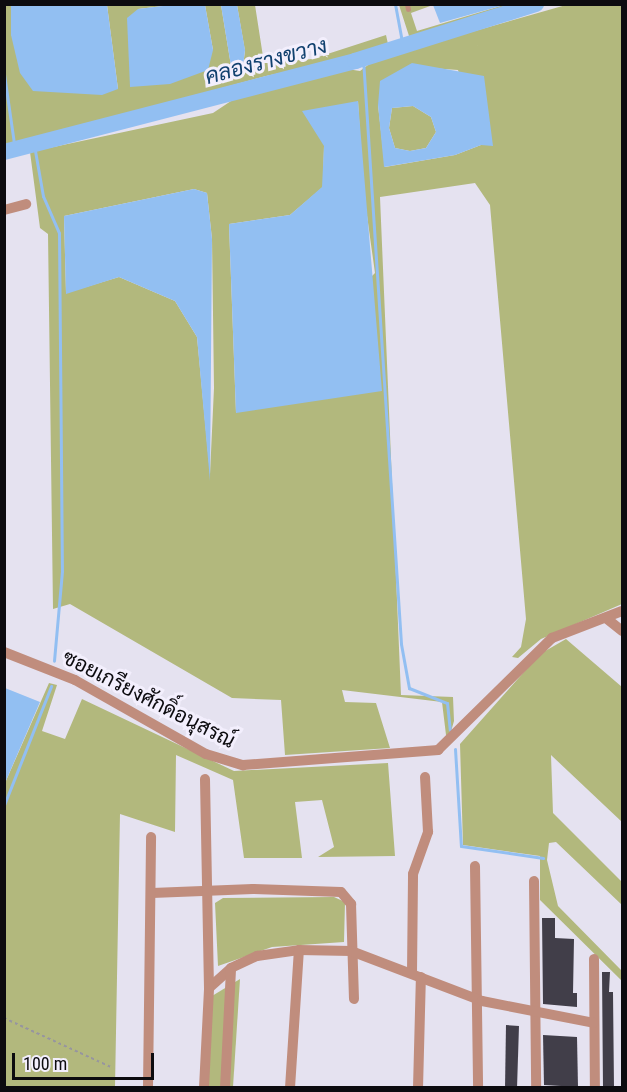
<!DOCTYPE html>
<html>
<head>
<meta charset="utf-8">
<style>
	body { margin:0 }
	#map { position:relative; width:627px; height:1092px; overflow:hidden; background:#e5e2f0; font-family:"Roboto Condensed",Sarabun,sans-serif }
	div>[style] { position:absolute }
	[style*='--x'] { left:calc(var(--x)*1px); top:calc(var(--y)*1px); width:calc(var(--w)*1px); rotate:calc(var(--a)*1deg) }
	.green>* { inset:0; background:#b2b87d }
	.water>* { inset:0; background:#92bff2 }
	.stream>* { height:3px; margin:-1.5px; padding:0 1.5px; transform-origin:1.5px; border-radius:1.5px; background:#92bff2 }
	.river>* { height:16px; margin:-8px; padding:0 8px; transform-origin:8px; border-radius:8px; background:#92bff2 }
	.building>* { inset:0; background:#413e49 }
	.path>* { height:1.5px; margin-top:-0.75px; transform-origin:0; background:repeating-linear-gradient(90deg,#97959f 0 3px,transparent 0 6px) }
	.lane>* { height:5px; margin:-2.5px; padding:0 2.5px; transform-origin:2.5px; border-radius:2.5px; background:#c08d7d }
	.street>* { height:10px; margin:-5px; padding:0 5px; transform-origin:5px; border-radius:5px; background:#c08d7d }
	span { translate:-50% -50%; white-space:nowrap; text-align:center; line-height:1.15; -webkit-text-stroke:6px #f3effd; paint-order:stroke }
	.street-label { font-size:21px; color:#0c0b0f }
	.water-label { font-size:22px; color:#11416f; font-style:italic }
	.frame { position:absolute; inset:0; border:6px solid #0c0b0f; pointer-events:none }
	.scale { position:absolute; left:12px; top:1053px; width:142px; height:27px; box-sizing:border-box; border:3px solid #0c0b0f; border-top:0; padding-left:8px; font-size:18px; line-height:21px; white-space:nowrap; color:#0c0b0f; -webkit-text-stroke:4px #f3effd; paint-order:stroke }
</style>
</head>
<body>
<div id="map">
	<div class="green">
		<div style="clip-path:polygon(5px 5px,11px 5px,11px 35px,118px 89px,107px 5px,171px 5px,138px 9px,213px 50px,205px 5px,221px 5px,231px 66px,243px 66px,245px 51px,237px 5px,255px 5px,264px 63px,312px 59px,386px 35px,388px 44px,337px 61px,266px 76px,5px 147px)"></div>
		<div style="clip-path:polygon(399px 5px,433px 5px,411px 13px,417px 31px,504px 5px,522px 5px,417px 39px,410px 39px)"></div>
		<div style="clip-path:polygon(evenodd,566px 5px,622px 5px,622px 604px,541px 639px,518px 658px,512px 657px,521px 647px,526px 619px,490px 205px,475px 183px,380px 197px,401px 695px,453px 697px,454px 721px,450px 735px,446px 735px,442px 702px,342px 690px,345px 702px,376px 703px,390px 748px,285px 755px,281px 700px,232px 698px,70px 604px,53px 609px,48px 234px,40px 228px,30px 152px,213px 113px,240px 95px,347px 69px,360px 71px,376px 59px,566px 5px,430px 68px,458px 70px,481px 145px,455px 155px,385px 167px,378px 105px,430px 68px,566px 5px,358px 101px,363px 187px,375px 273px,236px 413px,229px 224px,290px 215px,323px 187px,324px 146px,358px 101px,566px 5px,194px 189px,207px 193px,212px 239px,214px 388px,210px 474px,197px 337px,175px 301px,119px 277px,66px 293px,64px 216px,194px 189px)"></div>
		<div style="clip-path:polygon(413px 106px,431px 117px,436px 132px,426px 148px,410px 151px,395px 148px,389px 128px,392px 108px)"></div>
		<div style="clip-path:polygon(566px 639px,622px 687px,622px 822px,551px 755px,553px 813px,622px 882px,622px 905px,556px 842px,549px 843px,547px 860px,558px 906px,622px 971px,622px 981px,540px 900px,540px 856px,463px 845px,460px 744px,540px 654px)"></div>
		<div style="clip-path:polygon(49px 683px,57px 685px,42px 731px,65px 739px,82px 699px,234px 771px,388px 763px,395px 856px,318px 857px,334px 847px,322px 800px,295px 802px,302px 858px,244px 858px,233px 780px,176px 755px,175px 832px,120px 814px,115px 1087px,5px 1088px,5px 783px)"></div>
		<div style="clip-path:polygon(334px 897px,345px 902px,344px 942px,272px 947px,218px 966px,215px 903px,223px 898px)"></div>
		<div style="clip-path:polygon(240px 979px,233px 1087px,207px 1088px,212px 996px)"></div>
	</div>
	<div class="water">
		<div style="clip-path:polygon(11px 5px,107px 5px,118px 89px,102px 95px,33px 91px,20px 73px,11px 35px)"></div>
		<div style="clip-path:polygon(171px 5px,205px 5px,213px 50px,208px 70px,170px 84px,130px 87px,127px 18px,138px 9px)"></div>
		<div style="clip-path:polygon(221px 5px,237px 5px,245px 50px,243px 66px,231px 66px)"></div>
		<div style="clip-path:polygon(433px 5px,433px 4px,504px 5px,440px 23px)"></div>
		<div style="clip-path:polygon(evenodd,412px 63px,484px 76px,493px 146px,481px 145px,455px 155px,384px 167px,378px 105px,380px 81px,412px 63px,413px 106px,431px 117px,436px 132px,426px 148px,410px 151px,395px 148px,389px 128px,392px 108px,413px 106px)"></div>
		<div style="clip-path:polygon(358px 101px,382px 391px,236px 413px,229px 224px,290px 215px,322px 187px,324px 146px,302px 111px)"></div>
		<div style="clip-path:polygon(194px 189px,207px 193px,212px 239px,210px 481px,197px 337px,175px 301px,119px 277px,66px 294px,64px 216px)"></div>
		<div style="clip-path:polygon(5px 688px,40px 702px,5px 783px)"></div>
	</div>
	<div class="stream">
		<div style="--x:395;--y:4;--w:44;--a:79.5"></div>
		<div style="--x:531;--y:4;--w:2;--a:63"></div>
		<div style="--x:363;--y:59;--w:586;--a:86.28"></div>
		<div style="--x:401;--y:644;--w:45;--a:79.7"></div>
		<div style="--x:409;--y:688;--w:41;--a:21.5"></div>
		<div style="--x:447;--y:703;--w:27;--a:84"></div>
		<div style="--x:4;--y:74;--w:77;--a:81.8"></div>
		<div style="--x:34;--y:145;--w:52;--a:80"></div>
		<div style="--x:43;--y:196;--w:40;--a:66.6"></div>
		<div style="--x:59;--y:233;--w:338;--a:89.5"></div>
		<div style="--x:62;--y:571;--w:90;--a:95.1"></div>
		<div style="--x:455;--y:749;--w:97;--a:86.5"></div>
		<div style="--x:461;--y:846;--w:83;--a:8.3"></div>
		<div style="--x:4;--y:805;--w:128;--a:-68.4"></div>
	</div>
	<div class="river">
		<div style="--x:4;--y:152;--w:363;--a:-14.5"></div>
		<div style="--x:355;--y:61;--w:190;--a:-17.5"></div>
	</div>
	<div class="building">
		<div style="clip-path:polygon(542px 918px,555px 918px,555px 938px,574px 939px,573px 993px,577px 993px,577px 1007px,543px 1004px)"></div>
		<div style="clip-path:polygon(602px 972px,610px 972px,609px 992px,613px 992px,614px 1088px,603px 1088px)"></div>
		<div style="clip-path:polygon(506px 1025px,519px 1026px,517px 1088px,505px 1088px)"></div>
		<div style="clip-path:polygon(543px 1035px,577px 1037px,578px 1087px,544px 1085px)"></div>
	</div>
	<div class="path">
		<div style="--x:4;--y:1018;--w:118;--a:24.6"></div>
	</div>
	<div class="lane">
		<div style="--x:407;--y:4;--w:5;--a:79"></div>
	</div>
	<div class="street">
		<div style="--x:4;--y:210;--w:23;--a:-15"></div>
		<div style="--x:606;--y:618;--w:21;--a:39"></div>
		<div style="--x:4;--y:652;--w:76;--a:21.5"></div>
		<div style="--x:75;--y:680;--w:150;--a:29.5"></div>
		<div style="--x:206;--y:754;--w:39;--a:17"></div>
		<div style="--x:243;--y:765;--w:196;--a:-4.4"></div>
		<div style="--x:438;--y:750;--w:160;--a:-44.5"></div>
		<div style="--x:552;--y:638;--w:75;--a:-21.1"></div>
		<div style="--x:475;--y:866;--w:222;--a:89.2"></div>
		<div style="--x:534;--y:881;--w:207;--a:89.4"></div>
		<div style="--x:152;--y:893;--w:101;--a:-2.3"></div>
		<div style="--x:253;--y:889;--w:88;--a:2"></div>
		<div style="--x:341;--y:892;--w:16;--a:50"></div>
		<div style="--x:351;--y:904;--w:95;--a:88.2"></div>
		<div style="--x:594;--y:959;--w:129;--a:89.6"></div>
		<div style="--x:412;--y:973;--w:99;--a:-89.4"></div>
		<div style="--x:413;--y:874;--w:45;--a:-70.3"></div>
		<div style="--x:428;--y:832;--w:55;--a:-93.1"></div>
		<div style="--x:209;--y:988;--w:30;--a:-42"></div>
		<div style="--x:231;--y:968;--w:29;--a:-25"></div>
		<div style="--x:257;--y:956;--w:42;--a:-8.1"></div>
		<div style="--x:299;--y:950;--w:52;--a:1.1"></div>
		<div style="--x:351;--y:951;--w:140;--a:20.9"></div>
		<div style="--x:482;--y:1001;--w:114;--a:11.1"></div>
		<div style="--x:148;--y:1088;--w:251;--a:-89.3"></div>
		<div style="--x:204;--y:1088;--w:100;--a:-87.1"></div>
		<div style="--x:209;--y:988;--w:209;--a:-91.1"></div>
		<div style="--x:225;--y:1088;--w:120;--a:-87.1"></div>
		<div style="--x:290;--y:1088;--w:138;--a:-86.3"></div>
		<div style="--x:418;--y:1088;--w:111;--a:-88.5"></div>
	</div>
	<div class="street-label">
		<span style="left:149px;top:699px;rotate:27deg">ซอยเกรียงศักดิ์อนุสรณ์</span>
	</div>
	<div class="water-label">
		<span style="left:266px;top:61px;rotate:-15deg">คลองรางขวาง</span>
	</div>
	<div class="frame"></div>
	<div class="scale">100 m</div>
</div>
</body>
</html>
